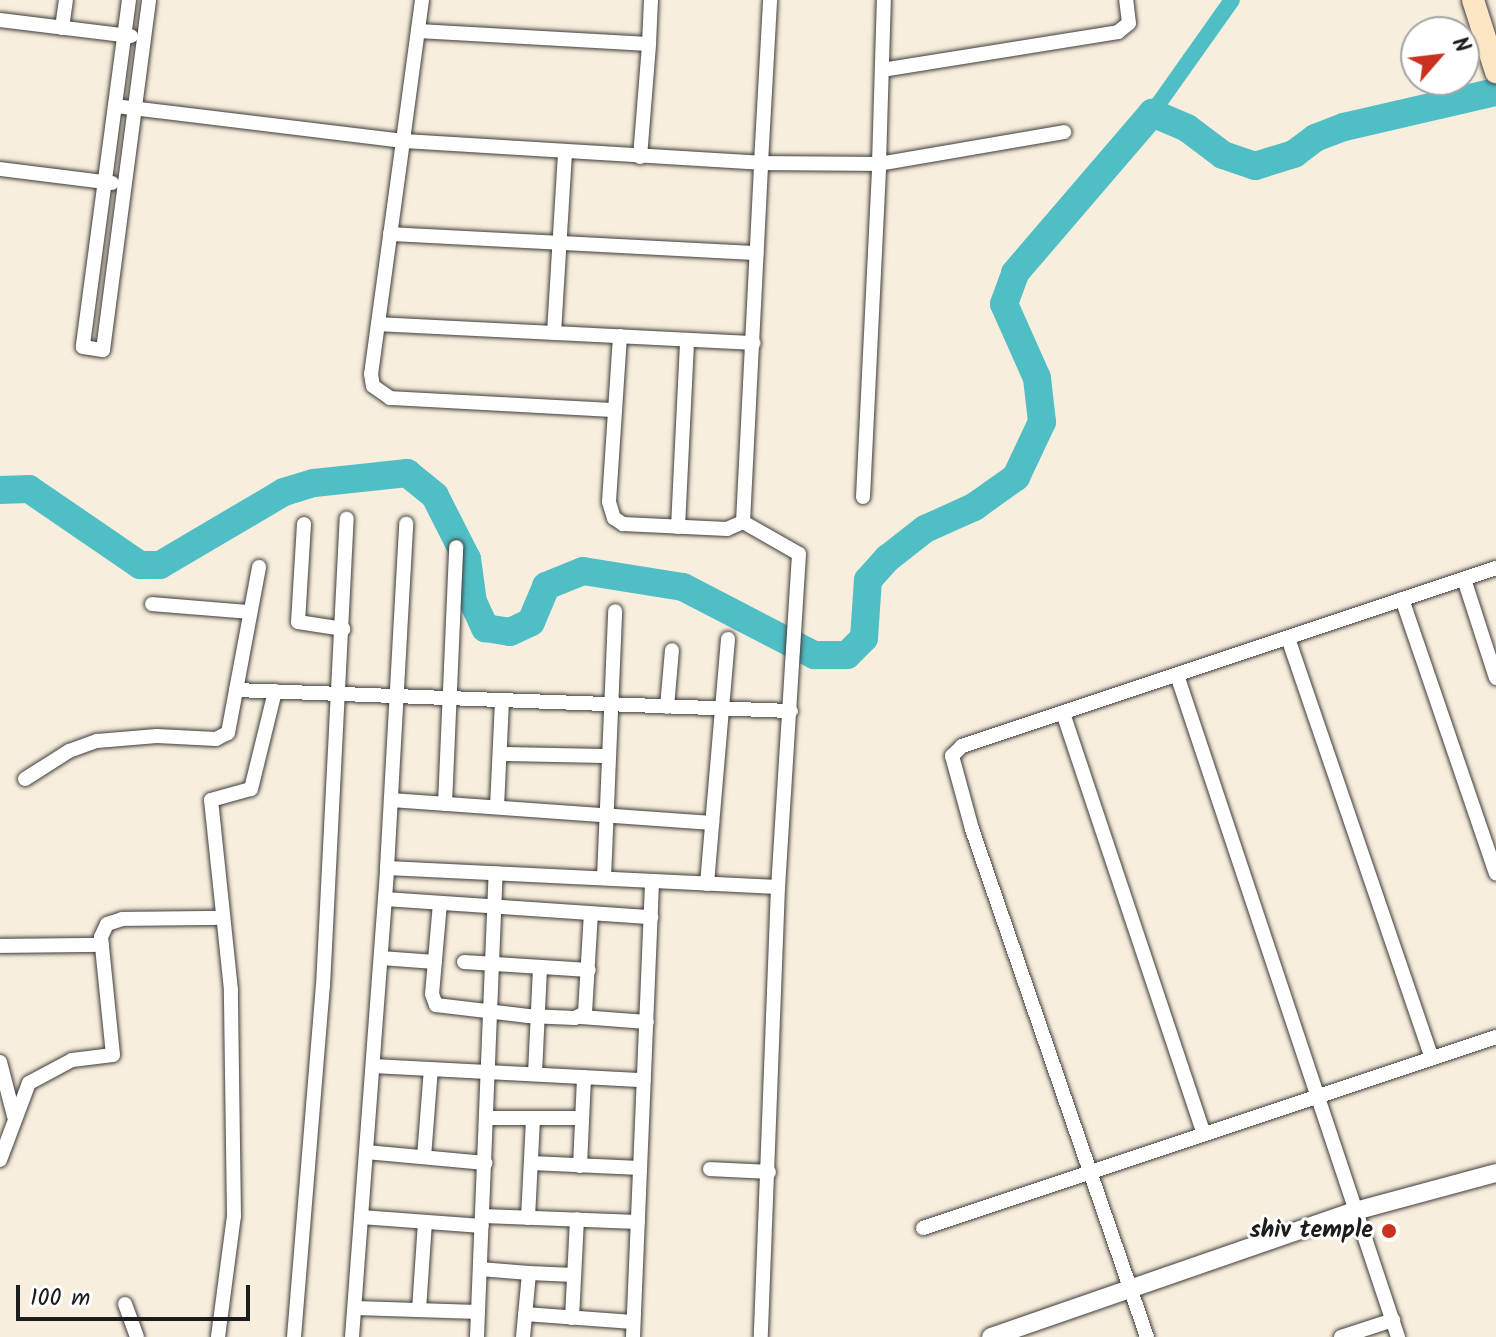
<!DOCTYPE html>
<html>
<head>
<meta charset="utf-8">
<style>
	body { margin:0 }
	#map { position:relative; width:1496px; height:1337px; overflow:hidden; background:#f8eedd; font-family:Kalam,sans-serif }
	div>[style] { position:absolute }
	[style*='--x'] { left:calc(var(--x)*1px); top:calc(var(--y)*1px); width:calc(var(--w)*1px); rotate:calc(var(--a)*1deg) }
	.canal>* { height:16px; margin:-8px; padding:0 8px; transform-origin:8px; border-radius:8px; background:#50bec5 }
	.river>* { height:28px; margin:-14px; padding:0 14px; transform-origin:14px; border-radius:14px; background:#50bec5 }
	.roads { filter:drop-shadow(0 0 2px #3d3c39) drop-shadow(0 0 2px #3d3c39) }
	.minor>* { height:14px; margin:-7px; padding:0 7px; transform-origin:7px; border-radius:7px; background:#fff }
	.tertiary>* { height:18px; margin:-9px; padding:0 9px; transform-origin:9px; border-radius:9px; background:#fff }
	.secondary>* { height:22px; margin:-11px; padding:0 11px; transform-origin:11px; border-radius:11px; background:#fce6c4 }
	.dots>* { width:22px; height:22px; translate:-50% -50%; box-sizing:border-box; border:4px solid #fff; border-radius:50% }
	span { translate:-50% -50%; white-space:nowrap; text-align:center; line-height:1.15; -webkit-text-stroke:6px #fff; paint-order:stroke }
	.poi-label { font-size:24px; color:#1c1c1c; font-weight:700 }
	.right { translate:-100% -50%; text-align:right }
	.north { position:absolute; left:1400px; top:16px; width:80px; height:80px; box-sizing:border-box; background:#fff; border:2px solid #a4a4a4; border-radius:50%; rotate:62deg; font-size:22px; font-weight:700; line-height:32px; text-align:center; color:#1c1c1c }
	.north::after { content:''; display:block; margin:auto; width:28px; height:36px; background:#c8321e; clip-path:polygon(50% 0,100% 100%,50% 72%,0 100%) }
	.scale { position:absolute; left:16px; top:1285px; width:234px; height:36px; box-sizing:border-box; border:4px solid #1c1c1c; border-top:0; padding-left:10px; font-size:24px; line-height:28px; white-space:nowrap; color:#1c1c1c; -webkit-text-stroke:6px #fff; paint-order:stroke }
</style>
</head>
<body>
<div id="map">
	<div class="canal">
		<div style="--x:1152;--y:113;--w:138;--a:-54.7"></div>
	</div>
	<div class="river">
		<div style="--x:0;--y:490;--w:29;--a:-2"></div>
		<div style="--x:29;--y:489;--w:135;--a:34.4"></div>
		<div style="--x:140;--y:565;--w:20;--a:0"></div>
		<div style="--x:160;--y:565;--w:144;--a:-30.5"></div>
		<div style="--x:284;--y:492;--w:31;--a:-17"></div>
		<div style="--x:314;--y:483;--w:94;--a:-6.1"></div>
		<div style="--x:407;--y:473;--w:36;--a:39"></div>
		<div style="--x:435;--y:496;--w:71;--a:63.1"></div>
		<div style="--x:467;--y:559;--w:43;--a:82.1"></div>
		<div style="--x:473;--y:602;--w:29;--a:65"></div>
		<div style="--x:485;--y:628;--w:25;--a:9"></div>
		<div style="--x:510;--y:632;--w:23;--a:-25"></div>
		<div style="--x:531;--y:622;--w:39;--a:-67"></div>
		<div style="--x:546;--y:586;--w:40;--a:-22"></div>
		<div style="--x:583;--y:571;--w:101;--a:9.1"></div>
		<div style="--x:683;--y:587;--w:148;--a:27.4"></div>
		<div style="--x:814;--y:655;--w:33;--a:0"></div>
		<div style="--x:847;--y:655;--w:24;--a:-45"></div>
		<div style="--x:864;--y:638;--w:58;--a:-86.1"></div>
		<div style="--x:868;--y:580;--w:30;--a:-48"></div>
		<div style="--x:888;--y:558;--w:47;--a:-38.1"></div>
		<div style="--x:925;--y:529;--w:54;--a:-24.2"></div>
		<div style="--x:974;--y:507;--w:52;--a:-35.5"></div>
		<div style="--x:1016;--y:477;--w:61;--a:-64.7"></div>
		<div style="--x:1042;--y:422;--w:44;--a:-96.5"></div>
		<div style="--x:1037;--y:378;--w:81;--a:-114"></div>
		<div style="--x:1004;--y:304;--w:33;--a:-70"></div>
		<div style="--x:1015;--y:273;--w:211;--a:-49.4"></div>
		<div style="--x:1152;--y:113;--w:38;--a:23"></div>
		<div style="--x:1187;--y:128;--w:45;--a:36.9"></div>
		<div style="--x:1223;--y:155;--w:34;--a:19"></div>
		<div style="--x:1255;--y:166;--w:41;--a:-17.1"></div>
		<div style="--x:1294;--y:154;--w:26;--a:-37"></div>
		<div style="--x:1315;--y:138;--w:31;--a:-21"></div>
		<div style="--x:1344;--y:127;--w:156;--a:-13"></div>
	</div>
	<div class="roads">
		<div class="minor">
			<div style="--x:129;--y:0;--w:350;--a:97.6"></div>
			<div style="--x:83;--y:347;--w:20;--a:9"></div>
			<div style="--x:103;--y:350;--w:353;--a:-82.5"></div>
			<div style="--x:422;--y:0;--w:142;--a:97.7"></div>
			<div style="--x:403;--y:141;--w:359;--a:3.5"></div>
			<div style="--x:761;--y:163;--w:163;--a:-86.8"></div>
			<div style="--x:0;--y:20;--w:132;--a:7"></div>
			<div style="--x:62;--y:28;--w:28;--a:-82"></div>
			<div style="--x:418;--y:31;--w:231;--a:3.2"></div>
			<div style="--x:649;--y:44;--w:44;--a:-87.4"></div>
			<div style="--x:882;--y:70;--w:239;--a:-9.1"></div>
			<div style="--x:1118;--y:32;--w:14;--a:-39"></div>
			<div style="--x:1129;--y:23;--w:23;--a:-97"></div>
			<div style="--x:115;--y:106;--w:290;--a:6.9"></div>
			<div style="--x:403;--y:141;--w:235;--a:97.8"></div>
			<div style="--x:371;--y:374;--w:12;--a:81"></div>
			<div style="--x:373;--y:386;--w:21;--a:35"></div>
			<div style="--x:390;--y:398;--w:225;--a:3.1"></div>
			<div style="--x:640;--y:157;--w:113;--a:-85.4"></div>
			<div style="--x:0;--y:169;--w:113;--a:7.1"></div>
			<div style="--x:390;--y:234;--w:367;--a:3"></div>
			<div style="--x:378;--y:324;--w:376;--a:2.9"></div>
			<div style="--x:554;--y:333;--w:181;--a:-86.5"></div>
			<div style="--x:620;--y:336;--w:166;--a:93.8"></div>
			<div style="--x:609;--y:502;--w:17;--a:73"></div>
			<div style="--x:614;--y:518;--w:11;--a:34"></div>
			<div style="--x:623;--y:524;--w:104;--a:2.8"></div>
			<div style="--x:727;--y:529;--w:17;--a:-24"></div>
			<div style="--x:743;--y:522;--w:359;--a:-87.1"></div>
			<div style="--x:761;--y:163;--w:118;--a:0.5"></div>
			<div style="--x:879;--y:164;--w:164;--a:-88.3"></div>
			<div style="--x:863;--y:497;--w:333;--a:-87.2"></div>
			<div style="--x:879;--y:164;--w:188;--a:-9.8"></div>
			<div style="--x:743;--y:522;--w:64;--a:29.7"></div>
			<div style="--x:799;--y:554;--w:334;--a:93.6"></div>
			<div style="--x:778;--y:887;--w:450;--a:92.2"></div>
			<div style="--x:304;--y:524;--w:98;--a:93.5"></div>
			<div style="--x:298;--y:622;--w:46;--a:8.8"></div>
			<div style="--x:678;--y:527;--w:187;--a:-87.2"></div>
			<div style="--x:1464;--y:579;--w:104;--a:72.1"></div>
			<div style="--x:1402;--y:599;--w:290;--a:71.1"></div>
			<div style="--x:152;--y:604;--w:98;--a:4.7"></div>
			<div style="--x:1288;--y:638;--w:444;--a:71.1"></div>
			<div style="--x:1177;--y:675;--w:698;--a:71.54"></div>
			<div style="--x:236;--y:690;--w:555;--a:2.17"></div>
			<div style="--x:667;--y:707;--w:57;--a:-85"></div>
			<div style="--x:1063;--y:713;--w:444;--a:71.5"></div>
			<div style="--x:500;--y:754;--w:109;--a:1.1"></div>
			<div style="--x:25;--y:779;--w:52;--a:-32.5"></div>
			<div style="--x:69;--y:751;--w:30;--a:-20"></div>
			<div style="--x:97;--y:741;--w:60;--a:-4.8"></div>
			<div style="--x:157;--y:736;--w:59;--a:2.9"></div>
			<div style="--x:216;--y:739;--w:13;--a:-27"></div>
			<div style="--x:228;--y:733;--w:169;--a:-79.4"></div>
			<div style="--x:391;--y:800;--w:322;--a:4.1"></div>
			<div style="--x:445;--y:804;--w:257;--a:-87.5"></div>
			<div style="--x:497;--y:807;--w:107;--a:-87.3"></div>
			<div style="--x:387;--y:868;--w:391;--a:2.8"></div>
			<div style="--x:604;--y:878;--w:267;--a:-87.6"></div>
			<div style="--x:707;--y:884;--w:246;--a:-85.1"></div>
			<div style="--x:385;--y:899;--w:267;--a:3.9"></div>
			<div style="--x:440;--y:903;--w:91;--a:95"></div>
			<div style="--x:432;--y:994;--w:12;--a:70"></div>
			<div style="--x:436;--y:1005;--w:93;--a:6.8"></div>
			<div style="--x:528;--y:1016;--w:47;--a:2.4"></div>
			<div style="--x:575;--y:1018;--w:11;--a:-27"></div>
			<div style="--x:585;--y:1013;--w:100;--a:-86.6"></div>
			<div style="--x:0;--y:946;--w:102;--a:-0.6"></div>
			<div style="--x:381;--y:958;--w:54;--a:4.2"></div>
			<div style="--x:464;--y:962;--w:125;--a:3.7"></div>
			<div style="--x:581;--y:1017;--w:66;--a:4.3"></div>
			<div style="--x:0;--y:1062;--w:56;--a:75.5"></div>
			<div style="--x:373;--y:1066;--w:271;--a:3"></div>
			<div style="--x:535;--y:1074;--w:106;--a:-87.3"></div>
			<div style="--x:487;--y:1118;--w:95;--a:0"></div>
			<div style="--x:366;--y:1152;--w:120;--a:5.3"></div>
			<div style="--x:424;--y:1157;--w:88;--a:-85.5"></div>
			<div style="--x:0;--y:1160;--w:82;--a:-69.4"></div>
			<div style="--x:29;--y:1083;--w:49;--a:-28.1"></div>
			<div style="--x:72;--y:1060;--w:41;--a:-7"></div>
			<div style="--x:113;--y:1055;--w:119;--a:-95.8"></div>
			<div style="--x:101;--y:937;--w:14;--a:-65"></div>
			<div style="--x:107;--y:924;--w:16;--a:-18"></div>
			<div style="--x:122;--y:919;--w:101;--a:-0.6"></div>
			<div style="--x:531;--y:1163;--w:109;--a:2.6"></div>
			<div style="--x:580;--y:1166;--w:89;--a:-87.4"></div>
			<div style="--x:710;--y:1169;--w:59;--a:2.9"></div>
			<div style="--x:483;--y:1216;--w:155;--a:2.2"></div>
			<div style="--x:361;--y:1217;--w:121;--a:4.3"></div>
			<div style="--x:528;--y:1218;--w:99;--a:-87.1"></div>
			<div style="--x:923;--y:1228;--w:604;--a:-18.43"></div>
			<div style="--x:480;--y:1269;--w:49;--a:4.7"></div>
			<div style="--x:125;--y:1304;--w:35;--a:70"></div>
			<div style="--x:355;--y:1308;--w:123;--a:1.9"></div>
			<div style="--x:419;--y:1310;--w:88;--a:-86.1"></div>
			<div style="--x:525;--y:1314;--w:108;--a:4.2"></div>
			<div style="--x:572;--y:1318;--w:99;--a:-87.1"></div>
			<div style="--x:218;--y:1337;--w:122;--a:-82.5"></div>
			<div style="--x:234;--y:1216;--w:226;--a:-90.8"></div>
			<div style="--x:231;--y:990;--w:191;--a:-96"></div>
			<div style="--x:211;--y:800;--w:41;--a:-15.4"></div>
			<div style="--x:251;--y:789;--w:101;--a:-76.2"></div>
			<div style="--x:294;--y:1337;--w:352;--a:-85.3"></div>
			<div style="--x:323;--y:986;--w:468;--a:-87.1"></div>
			<div style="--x:352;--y:1337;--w:470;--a:-85.7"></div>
			<div style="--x:387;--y:868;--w:345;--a:-86.8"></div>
			<div style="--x:477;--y:1337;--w:464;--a:-87.7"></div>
			<div style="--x:523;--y:1337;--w:64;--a:-84.6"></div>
			<div style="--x:529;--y:1273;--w:45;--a:2.5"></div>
			<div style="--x:633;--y:1337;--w:456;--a:-87.6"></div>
			<div style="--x:1147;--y:1337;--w:537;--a:-109.01"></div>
			<div style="--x:972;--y:829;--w:76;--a:-105.3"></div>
			<div style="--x:952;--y:756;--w:14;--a:-45"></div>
			<div style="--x:962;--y:746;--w:563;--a:-18.43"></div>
			<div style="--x:1341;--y:1337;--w:55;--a:-18.1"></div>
		</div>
		<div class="tertiary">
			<div style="--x:991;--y:1337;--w:385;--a:-19.1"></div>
			<div style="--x:1355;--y:1211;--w:146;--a:-15.1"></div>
		</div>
		<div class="secondary">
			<div style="--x:1473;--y:0;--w:76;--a:72.3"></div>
		</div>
	</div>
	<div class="dots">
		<div style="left:1389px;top:1231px;background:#c8321e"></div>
	</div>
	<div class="poi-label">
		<span class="right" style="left:1373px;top:1231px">shiv temple</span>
	</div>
	<div class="north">N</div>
	<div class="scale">100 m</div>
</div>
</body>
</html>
